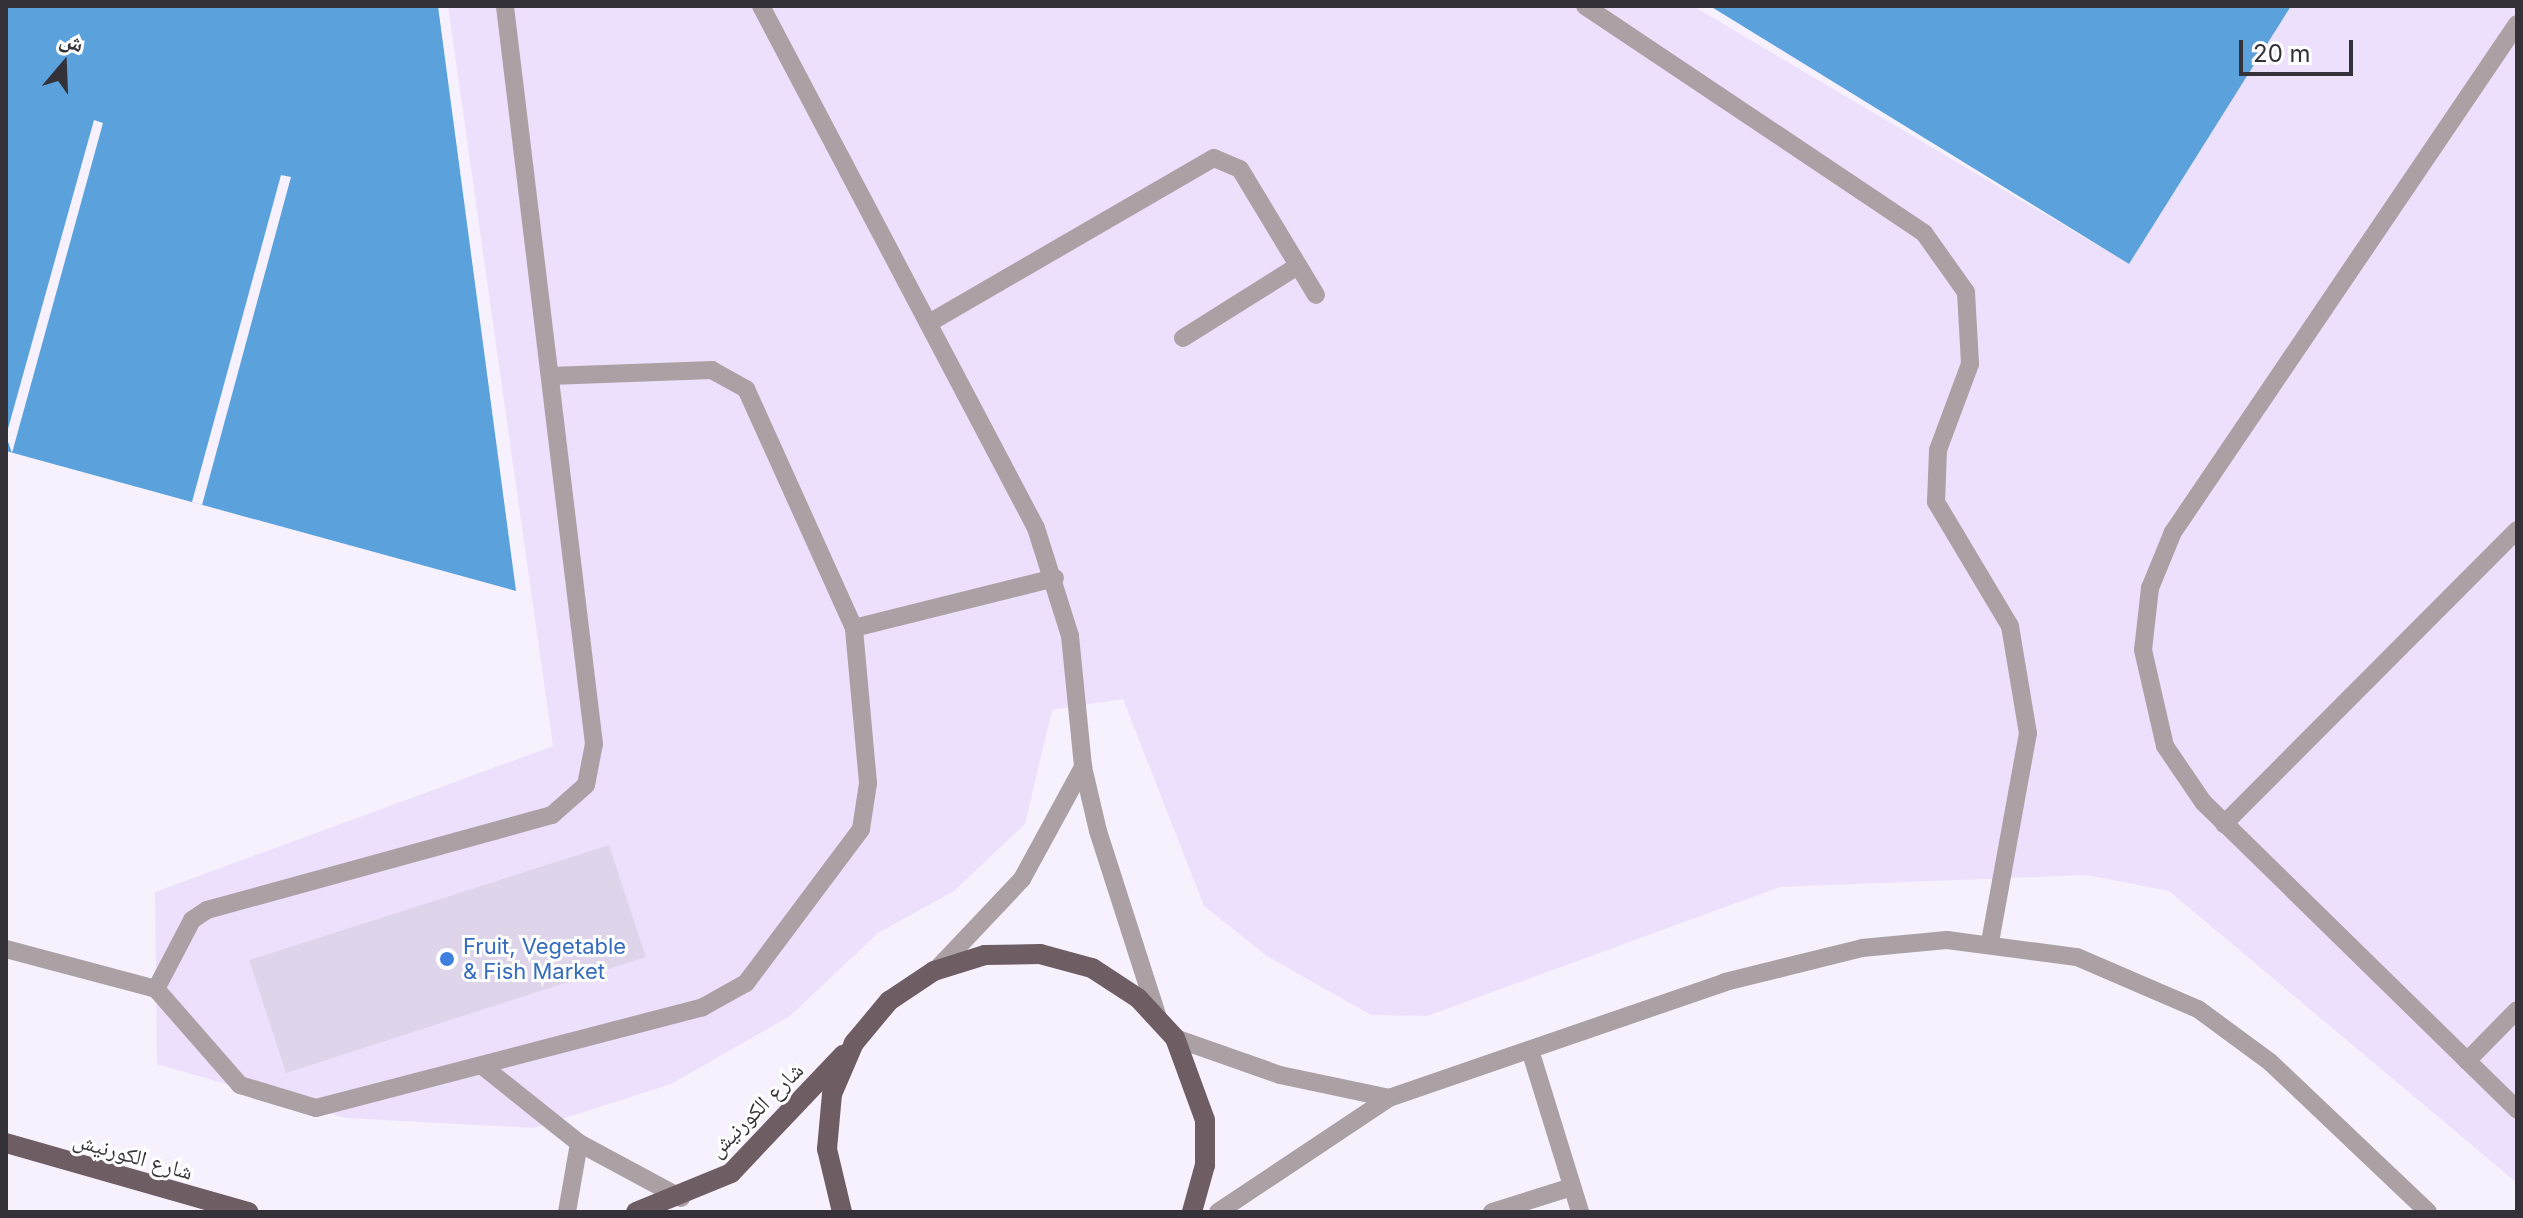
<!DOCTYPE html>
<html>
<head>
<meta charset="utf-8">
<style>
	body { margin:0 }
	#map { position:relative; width:2523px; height:1218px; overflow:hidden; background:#f7f1fe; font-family:Inter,"Noto Naskh Arabic",sans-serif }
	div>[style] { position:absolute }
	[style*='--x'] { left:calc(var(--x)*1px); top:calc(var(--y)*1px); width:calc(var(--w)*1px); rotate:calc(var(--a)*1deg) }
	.built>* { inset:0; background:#ede0fd }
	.water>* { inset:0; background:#5ba2dc }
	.pier>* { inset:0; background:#f7f1fe }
	.building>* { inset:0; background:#dfd5ea }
	.lane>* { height:18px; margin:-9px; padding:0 9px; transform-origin:9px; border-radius:9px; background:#aba1a5 }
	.primary>* { height:20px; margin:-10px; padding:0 10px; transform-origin:10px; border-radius:10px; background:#6f5d64 }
	.dots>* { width:22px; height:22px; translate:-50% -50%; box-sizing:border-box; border:4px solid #fff; border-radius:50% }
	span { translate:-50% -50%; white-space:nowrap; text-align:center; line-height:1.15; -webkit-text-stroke:6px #fff; paint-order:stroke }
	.shop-label { font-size:22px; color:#366cbe }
	.left { translate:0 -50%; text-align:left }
	.street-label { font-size:22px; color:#353139 }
	.frame { position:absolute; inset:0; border:8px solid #353139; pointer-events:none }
	.north { position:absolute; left:24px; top:24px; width:80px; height:80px; -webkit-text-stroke:6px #fff; paint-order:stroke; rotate:19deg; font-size:22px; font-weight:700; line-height:32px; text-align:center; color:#353139 }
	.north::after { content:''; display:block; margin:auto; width:28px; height:36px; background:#353139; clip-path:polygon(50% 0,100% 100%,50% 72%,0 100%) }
	.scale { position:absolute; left:2239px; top:40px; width:114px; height:36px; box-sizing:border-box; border:4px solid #353139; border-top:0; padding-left:10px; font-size:24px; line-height:28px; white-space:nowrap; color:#353139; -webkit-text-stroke:6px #fff; paint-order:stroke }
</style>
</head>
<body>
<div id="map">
	<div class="built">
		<div style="clip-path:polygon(448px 6px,1693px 6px,2129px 264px,2291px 6px,2517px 6px,2517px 1183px,2169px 891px,2087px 875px,1780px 887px,1427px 1016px,1371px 1015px,1267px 956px,1204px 906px,1123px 699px,1052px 710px,1025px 824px,954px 891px,878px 933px,790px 1016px,671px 1084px,534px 1128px,345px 1118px,157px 1064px,155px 892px,553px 746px)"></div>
	</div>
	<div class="water">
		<div style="clip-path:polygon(6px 6px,438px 6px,516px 591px,6px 451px)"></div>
		<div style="clip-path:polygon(1710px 6px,2291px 6px,2129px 264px)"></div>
	</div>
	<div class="pier">
		<div style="clip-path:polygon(94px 120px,103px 123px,12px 453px,6px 436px)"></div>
		<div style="clip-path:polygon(281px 175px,291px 177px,202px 505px,192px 502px)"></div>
	</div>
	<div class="building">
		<div style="clip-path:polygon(609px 845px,646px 957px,286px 1073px,249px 960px)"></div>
	</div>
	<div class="lane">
		<div style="--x:761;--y:6;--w:590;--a:62.22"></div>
		<div style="--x:1036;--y:528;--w:113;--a:72.5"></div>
		<div style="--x:1070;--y:636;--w:132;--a:84.3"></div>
		<div style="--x:1083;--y:767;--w:66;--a:76.8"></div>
		<div style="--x:1098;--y:831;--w:196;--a:72.2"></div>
		<div style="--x:1585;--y:6;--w:408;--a:33.8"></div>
		<div style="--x:1924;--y:233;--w:72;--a:54.6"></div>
		<div style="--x:1966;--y:292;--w:72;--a:86.8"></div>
		<div style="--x:1970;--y:364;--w:92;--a:110.4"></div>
		<div style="--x:1938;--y:450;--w:52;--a:92.2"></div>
		<div style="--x:1936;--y:502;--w:144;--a:59.2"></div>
		<div style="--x:2010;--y:626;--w:109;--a:80.5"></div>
		<div style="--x:2028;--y:733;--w:212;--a:100.3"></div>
		<div style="--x:2517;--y:24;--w:614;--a:124.1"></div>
		<div style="--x:2173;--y:532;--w:61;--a:112.3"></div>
		<div style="--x:2150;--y:588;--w:62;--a:96.4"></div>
		<div style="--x:2143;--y:650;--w:98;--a:77.1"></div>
		<div style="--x:2165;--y:746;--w:68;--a:55.8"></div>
		<div style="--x:2203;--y:802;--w:440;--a:44.4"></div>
		<div style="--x:929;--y:323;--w:329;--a:-30.1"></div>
		<div style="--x:1214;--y:158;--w:28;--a:23"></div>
		<div style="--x:1240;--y:169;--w:147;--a:58.9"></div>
		<div style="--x:1183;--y:338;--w:136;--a:-32.1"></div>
		<div style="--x:854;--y:628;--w:207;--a:-14"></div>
		<div style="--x:2224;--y:824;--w:415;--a:-45.1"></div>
		<div style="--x:6;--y:949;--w:155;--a:14.9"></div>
		<div style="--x:156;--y:989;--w:128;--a:48.8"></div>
		<div style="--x:240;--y:1085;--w:79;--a:16.8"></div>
		<div style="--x:316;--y:1108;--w:400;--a:-14.6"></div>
		<div style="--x:703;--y:1007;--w:49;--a:-29.2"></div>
		<div style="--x:746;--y:983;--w:192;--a:-53.2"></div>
		<div style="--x:861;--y:829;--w:47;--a:-81.3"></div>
		<div style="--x:868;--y:783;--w:156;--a:-95.2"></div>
		<div style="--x:854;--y:628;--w:262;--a:-114.3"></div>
		<div style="--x:746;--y:389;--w:39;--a:-151"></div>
		<div style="--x:712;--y:370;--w:162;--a:177.9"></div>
		<div style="--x:936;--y:970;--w:125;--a:-46.6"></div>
		<div style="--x:1022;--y:879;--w:128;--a:-61.4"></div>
		<div style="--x:156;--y:989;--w:78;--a:-62.4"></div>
		<div style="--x:192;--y:920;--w:18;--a:-34"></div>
		<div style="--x:207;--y:910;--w:358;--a:-15.4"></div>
		<div style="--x:552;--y:815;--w:45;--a:-41.4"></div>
		<div style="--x:586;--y:785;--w:42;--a:-79"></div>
		<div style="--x:594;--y:744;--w:743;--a:-96.88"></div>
		<div style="--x:1175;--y:1038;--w:111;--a:19.4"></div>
		<div style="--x:1280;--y:1075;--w:111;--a:11.9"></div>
		<div style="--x:1530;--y:1050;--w:170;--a:72.8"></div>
		<div style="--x:2467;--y:1061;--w:71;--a:-45.6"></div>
		<div style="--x:485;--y:1068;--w:120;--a:38.6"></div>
		<div style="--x:579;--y:1143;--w:116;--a:28.3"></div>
		<div style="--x:567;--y:1212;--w:70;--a:-80.1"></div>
		<div style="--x:1218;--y:1212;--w:206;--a:-33.7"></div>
		<div style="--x:1389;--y:1098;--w:355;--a:-19"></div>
		<div style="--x:1725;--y:982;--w:141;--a:-13.9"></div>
		<div style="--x:1862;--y:948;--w:85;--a:-5.4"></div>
		<div style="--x:1947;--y:940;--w:131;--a:7.5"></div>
		<div style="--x:2077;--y:957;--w:132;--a:23.3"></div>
		<div style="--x:2198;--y:1009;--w:89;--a:36.4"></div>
		<div style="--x:2270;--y:1062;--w:218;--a:43.5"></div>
		<div style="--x:1492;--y:1212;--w:84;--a:-17.4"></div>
	</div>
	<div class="primary">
		<div style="--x:6;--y:1143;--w:252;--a:15.9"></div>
		<div style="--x:636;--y:1212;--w:103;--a:-22.3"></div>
		<div style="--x:731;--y:1173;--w:163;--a:-46.5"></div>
		<div style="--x:842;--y:1212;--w:65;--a:-103.4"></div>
		<div style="--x:827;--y:1149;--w:55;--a:-84.8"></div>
		<div style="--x:832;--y:1094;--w:56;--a:-66.7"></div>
		<div style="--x:854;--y:1043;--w:55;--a:-50.2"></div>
		<div style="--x:889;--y:1001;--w:54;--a:-33.7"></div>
		<div style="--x:934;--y:971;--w:53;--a:-17.4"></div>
		<div style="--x:985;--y:955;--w:55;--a:-1"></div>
		<div style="--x:1040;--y:954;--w:54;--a:15.1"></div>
		<div style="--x:1092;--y:968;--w:55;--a:33.1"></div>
		<div style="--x:1138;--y:998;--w:54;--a:47.2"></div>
		<div style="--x:1175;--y:1038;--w:87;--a:69.9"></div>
		<div style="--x:1205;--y:1120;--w:45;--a:90"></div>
		<div style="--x:1205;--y:1165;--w:49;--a:105.5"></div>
	</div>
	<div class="dots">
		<div style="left:447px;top:959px;background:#3f7fe0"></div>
	</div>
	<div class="shop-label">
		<span class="left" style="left:463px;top:959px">Fruit, Vegetable<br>&amp; Fish Market</span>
	</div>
	<div class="street-label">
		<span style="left:756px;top:1110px;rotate:-45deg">شارع الكورنيش</span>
		<span style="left:133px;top:1156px;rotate:16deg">شارع الكورنيش</span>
	</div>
	<div class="frame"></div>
	<div class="north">ش</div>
	<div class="scale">20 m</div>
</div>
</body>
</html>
